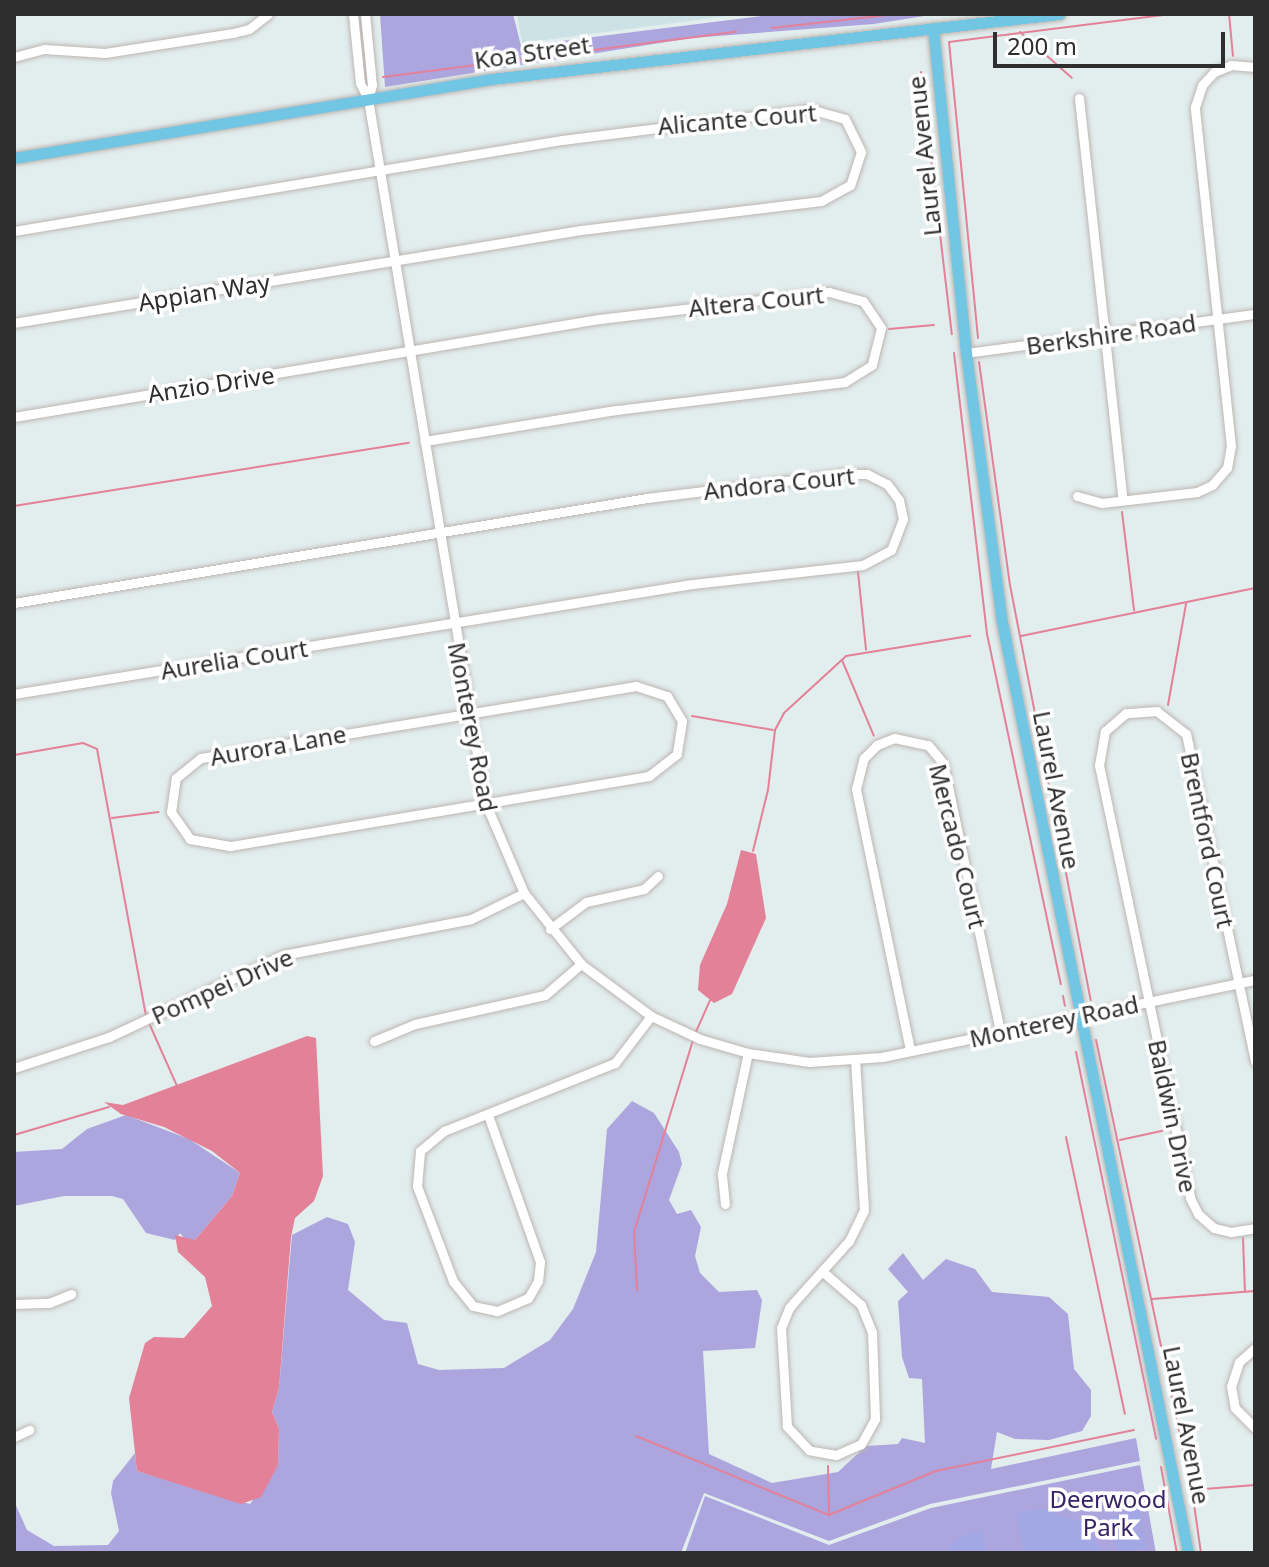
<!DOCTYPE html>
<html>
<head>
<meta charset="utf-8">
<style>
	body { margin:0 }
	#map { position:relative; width:1269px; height:1567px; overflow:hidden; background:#e2eded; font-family:"Noto Sans",sans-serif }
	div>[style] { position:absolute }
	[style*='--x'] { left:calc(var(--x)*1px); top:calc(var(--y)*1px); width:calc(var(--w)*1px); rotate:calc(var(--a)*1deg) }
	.education>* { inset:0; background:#cde2e5 }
	.green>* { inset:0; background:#ada5de }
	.pitch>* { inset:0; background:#a2a8e3 }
	.water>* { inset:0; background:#e38199 }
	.stream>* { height:2px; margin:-1px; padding:0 1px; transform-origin:1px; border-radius:1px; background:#e38199 }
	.roads { filter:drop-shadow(0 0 2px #bcb5b2) drop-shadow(0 0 2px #bcb5b2) }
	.minor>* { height:9px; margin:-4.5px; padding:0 4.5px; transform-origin:4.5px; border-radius:4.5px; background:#fff }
	.major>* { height:11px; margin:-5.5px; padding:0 5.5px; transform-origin:5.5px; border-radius:5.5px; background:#71c6e3 }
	span { translate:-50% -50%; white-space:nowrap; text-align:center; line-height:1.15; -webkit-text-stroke:7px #fff; paint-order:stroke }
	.street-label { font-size:24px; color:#2e2e2e }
	.park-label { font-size:24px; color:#362365 }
	.frame { position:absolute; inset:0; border:16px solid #2e2e2e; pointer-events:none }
	.scale { position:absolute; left:993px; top:32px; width:232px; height:36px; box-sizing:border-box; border:4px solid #2e2e2e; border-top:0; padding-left:10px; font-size:24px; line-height:28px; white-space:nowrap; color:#2e2e2e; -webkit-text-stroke:6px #fff; paint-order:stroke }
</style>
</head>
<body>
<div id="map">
	<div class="education">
		<div style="clip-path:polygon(517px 14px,742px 14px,522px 43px)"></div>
	</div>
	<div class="green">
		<div style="clip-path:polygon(380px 14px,513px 14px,521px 46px,778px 14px,937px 14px,874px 24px,691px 38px,385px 87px)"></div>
		<div style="clip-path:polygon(632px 1101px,654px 1113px,679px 1152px,682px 1164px,669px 1200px,677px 1214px,691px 1210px,701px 1227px,695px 1256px,700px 1273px,719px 1292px,757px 1290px,762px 1300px,755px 1348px,703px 1351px,709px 1454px,772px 1483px,838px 1472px,866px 1446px,898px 1444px,902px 1438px,925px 1443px,922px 1379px,909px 1378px,902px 1357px,898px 1301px,908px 1292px,888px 1269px,903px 1253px,923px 1280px,946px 1259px,975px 1269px,992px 1292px,1049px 1297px,1068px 1314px,1074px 1369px,1091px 1390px,1091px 1416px,1082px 1431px,1049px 1440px,1015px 1439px,997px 1432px,991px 1469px,1136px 1438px,1140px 1461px,930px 1504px,829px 1541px,704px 1493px,681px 1553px,14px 1553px,14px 1501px,27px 1530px,54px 1546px,108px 1545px,119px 1531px,111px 1493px,113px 1481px,135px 1453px,137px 1471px,250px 1504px,278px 1465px,279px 1429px,272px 1412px,279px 1388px,292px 1235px,327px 1217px,348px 1224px,355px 1242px,348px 1290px,384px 1320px,407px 1323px,418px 1364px,439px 1370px,504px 1368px,550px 1340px,573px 1309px,596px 1252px,607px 1129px)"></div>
		<div style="clip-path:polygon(126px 1115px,189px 1139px,240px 1173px,232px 1196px,195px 1240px,187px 1241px,180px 1233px,175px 1240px,146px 1233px,123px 1199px,112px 1196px,64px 1196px,14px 1206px,14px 1152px,62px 1149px,87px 1129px)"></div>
		<div style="clip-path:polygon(1140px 1465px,1156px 1553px,685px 1553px,705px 1496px,829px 1545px,931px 1508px)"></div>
	</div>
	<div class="pitch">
		<div style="clip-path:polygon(1043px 1509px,1081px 1522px,1104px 1553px,1024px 1553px,1016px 1512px)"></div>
		<div style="clip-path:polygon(1139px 1510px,1143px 1528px,1113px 1534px,1110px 1517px)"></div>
		<div style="clip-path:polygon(982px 1529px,987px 1553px,945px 1553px,958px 1538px)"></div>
		<div style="clip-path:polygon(1143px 1531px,1147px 1548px,1117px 1553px,1114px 1537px)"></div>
	</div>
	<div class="water">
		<div style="clip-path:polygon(741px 850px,756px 854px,766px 918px,732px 994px,714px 1003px,698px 990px,700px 965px,727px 904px)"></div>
		<div style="clip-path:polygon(307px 1036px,316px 1038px,323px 1176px,314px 1201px,295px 1218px,291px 1237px,279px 1388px,272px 1412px,279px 1429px,278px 1465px,261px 1497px,241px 1504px,137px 1471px,129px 1398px,145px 1343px,154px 1337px,184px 1338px,212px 1306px,205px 1277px,178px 1252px,175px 1235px,195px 1240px,232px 1196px,240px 1173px,212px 1151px,164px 1127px,121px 1114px,104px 1102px,123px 1105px)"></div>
	</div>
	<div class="stream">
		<div style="--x:1229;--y:14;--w:42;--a:84.6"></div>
		<div style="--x:772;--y:28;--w:125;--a:-6.4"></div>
		<div style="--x:1020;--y:32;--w:69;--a:41.5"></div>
		<div style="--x:921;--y:72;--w:264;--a:83.3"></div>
		<div style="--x:383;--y:77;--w:356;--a:-7.3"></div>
		<div style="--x:889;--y:329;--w:45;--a:-5.1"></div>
		<div style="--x:978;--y:338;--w:297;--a:-95.6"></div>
		<div style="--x:949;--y:42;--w:224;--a:-7.2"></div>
		<div style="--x:954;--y:353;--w:283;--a:83.3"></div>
		<div style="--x:987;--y:634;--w:358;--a:78.1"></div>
		<div style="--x:979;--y:362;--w:225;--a:82.1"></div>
		<div style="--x:1010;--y:585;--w:423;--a:79"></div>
		<div style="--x:14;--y:506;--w:400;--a:-9.1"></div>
		<div style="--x:1122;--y:512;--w:99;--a:83"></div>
		<div style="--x:858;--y:572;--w:78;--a:84.1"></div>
		<div style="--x:1021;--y:636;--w:239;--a:-11.6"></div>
		<div style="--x:842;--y:660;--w:82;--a:67.2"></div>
		<div style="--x:1168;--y:705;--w:103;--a:-79.9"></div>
		<div style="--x:692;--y:716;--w:82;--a:9.8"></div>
		<div style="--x:14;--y:755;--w:70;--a:-9.9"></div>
		<div style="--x:83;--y:743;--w:15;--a:23"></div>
		<div style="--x:97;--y:749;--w:272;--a:79.6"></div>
		<div style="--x:112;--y:818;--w:47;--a:-7.3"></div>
		<div style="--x:753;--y:851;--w:63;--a:-76.2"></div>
		<div style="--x:768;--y:790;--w:60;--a:-83.3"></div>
		<div style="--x:775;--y:730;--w:19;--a:-62"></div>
		<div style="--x:784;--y:713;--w:84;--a:-42.6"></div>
		<div style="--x:846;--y:656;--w:126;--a:-9.2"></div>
		<div style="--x:1063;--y:996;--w:10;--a:79"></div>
		<div style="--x:149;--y:1023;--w:69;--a:66"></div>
		<div style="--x:695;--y:1034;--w:37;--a:-66"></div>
		<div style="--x:1096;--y:1040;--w:460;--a:78"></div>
		<div style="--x:1192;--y:1490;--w:64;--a:81.9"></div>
		<div style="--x:1076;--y:1052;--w:395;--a:78.3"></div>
		<div style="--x:14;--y:1135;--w:99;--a:-16.4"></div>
		<div style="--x:1066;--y:1137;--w:283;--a:78"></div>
		<div style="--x:1120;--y:1140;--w:47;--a:-12.3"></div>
		<div style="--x:1243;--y:1238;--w:54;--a:87.9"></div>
		<div style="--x:637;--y:1290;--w:58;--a:-93"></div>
		<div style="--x:634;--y:1232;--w:201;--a:-72.9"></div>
		<div style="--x:1152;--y:1299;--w:103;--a:-4.4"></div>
		<div style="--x:636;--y:1436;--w:209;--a:22.3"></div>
		<div style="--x:829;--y:1515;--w:116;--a:-22.4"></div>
		<div style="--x:936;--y:1471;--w:202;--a:-11.7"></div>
		<div style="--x:828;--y:1466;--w:47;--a:88.8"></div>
		<div style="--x:1161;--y:1467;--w:87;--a:79.5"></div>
		<div style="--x:1192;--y:1490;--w:63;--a:-4.5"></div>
	</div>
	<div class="roads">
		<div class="minor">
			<div style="--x:353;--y:14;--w:69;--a:84.2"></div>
			<div style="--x:360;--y:83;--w:18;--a:63"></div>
			<div style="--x:368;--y:99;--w:713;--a:80.55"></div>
			<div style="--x:485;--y:802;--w:99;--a:66.8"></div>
			<div style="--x:524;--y:893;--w:91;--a:51.2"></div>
			<div style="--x:581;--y:964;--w:87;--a:36.6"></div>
			<div style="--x:651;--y:1016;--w:54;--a:25.1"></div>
			<div style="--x:700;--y:1039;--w:50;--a:16.3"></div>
			<div style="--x:748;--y:1053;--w:62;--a:8.4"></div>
			<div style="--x:809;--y:1062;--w:73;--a:-3.9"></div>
			<div style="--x:882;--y:1057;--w:381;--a:-11.7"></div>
			<div style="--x:365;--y:14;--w:71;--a:84.4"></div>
			<div style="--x:372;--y:85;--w:15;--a:106"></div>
			<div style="--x:14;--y:57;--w:31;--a:-15"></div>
			<div style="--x:44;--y:49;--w:61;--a:3.8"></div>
			<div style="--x:105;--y:53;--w:130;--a:-8.9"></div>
			<div style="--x:233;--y:33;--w:16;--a:-14"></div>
			<div style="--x:249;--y:29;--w:24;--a:-38"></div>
			<div style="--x:1079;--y:98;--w:404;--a:83.8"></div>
			<div style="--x:14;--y:231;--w:556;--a:-9.43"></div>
			<div style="--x:562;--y:140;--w:250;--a:-7.1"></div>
			<div style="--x:810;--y:109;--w:36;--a:16"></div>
			<div style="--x:845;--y:119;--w:37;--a:64"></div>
			<div style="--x:861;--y:152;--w:35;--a:108"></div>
			<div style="--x:850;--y:185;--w:33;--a:151"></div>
			<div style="--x:821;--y:201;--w:242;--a:173.1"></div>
			<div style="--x:581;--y:230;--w:575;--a:170.69"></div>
			<div style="--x:966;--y:353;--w:292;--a:-7.7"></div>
			<div style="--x:14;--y:417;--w:593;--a:-9.51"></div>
			<div style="--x:599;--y:319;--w:232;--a:-6.7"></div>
			<div style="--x:829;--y:292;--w:35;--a:15"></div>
			<div style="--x:863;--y:301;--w:32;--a:56"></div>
			<div style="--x:881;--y:328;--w:38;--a:104"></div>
			<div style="--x:872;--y:365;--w:32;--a:148"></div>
			<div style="--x:845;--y:382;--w:231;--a:173"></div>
			<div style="--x:616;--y:410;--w:194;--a:170.8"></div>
			<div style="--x:1077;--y:496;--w:26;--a:16"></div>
			<div style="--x:1102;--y:503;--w:96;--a:-6.6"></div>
			<div style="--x:1197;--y:492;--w:17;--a:-25"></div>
			<div style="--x:1212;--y:485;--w:23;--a:-49"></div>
			<div style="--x:1227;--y:468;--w:22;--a:-80"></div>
			<div style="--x:1231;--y:446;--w:341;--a:-96.1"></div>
			<div style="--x:1195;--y:107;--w:23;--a:-72"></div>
			<div style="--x:1202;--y:85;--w:18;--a:-47"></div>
			<div style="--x:1214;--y:72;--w:18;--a:-22"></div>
			<div style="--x:1231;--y:65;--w:24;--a:5"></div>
			<div style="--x:14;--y:603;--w:642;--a:-9.42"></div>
			<div style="--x:647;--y:498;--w:196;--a:-7"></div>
			<div style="--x:842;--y:474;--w:25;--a:0"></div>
			<div style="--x:867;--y:474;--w:22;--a:27"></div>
			<div style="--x:887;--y:484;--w:20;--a:53"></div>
			<div style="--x:899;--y:500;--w:19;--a:78"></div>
			<div style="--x:903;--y:519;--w:33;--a:111"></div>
			<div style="--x:891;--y:550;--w:32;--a:152"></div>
			<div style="--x:863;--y:565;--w:178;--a:173.6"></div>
			<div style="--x:686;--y:585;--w:681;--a:170.79"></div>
			<div style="--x:636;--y:686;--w:33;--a:18"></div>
			<div style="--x:667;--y:696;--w:29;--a:59"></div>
			<div style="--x:682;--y:721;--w:33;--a:99"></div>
			<div style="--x:677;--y:754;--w:36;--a:142"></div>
			<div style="--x:649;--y:776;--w:425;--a:170.5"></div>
			<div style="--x:230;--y:846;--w:41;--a:-170.1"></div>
			<div style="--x:190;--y:839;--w:33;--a:-125"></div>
			<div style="--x:171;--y:812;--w:34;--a:-82"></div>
			<div style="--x:176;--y:778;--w:32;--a:-39"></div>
			<div style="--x:201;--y:758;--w:441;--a:-9.4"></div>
			<div style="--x:550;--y:929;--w:45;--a:-36.9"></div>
			<div style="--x:586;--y:902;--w:59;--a:-12.6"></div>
			<div style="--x:644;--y:889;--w:19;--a:-43"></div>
			<div style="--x:374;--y:1041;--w:44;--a:-22.5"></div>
			<div style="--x:415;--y:1024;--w:133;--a:-12.6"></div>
			<div style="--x:545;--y:995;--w:48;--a:-40.7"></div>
			<div style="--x:910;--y:1050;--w:267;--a:-101.7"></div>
			<div style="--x:856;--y:789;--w:32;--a:-76"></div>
			<div style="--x:864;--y:758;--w:18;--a:-45"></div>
			<div style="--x:877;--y:745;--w:18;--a:-22"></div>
			<div style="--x:894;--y:738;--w:35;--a:12"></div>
			<div style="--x:928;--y:745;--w:23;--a:50"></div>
			<div style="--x:943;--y:763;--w:275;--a:78"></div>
			<div style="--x:1255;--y:1061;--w:334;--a:-101.9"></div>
			<div style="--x:1186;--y:734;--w:37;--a:-142"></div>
			<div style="--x:1157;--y:711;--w:31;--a:176"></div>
			<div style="--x:1126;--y:713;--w:28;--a:139"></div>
			<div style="--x:1105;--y:731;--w:35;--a:100"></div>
			<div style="--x:1099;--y:765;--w:442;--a:78.1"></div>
			<div style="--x:1190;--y:1198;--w:18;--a:63"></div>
			<div style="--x:1198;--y:1214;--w:21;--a:41"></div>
			<div style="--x:1214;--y:1228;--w:17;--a:13"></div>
			<div style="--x:1231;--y:1232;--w:24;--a:-9"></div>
			<div style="--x:14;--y:1068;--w:100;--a:-18.1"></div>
			<div style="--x:109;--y:1037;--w:192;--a:-25.2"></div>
			<div style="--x:283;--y:955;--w:191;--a:-10.8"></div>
			<div style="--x:471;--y:919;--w:59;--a:-26.1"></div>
			<div style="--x:488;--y:1115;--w:156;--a:70.5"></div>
			<div style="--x:540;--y:1262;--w:19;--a:96"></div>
			<div style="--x:538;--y:1281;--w:20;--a:120"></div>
			<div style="--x:528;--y:1298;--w:34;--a:157"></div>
			<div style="--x:497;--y:1311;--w:25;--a:-168"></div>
			<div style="--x:473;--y:1306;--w:32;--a:-129"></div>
			<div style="--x:453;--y:1281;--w:102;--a:-110.8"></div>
			<div style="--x:417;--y:1186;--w:35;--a:-85"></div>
			<div style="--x:420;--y:1151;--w:31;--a:-40"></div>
			<div style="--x:444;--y:1131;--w:184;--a:-21.7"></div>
			<div style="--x:615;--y:1063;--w:59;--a:-52.5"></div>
			<div style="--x:725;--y:1204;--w:31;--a:-96"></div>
			<div style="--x:722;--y:1173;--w:123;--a:-77.8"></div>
			<div style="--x:822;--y:1271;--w:52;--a:41.1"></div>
			<div style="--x:861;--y:1305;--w:29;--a:68"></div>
			<div style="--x:872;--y:1332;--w:87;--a:88"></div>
			<div style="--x:875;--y:1419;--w:29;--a:119"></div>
			<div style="--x:861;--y:1444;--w:27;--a:156"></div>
			<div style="--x:836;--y:1455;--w:27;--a:-170"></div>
			<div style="--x:809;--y:1450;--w:33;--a:-133"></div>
			<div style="--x:787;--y:1426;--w:98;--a:-93.5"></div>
			<div style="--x:781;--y:1328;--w:22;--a:-68"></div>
			<div style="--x:789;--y:1308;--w:8;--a:-50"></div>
			<div style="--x:794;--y:1302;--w:82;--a:-48"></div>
			<div style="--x:849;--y:1241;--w:34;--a:-64"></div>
			<div style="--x:864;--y:1210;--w:150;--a:-93.4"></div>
			<div style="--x:14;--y:1304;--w:35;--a:-2"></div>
			<div style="--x:49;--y:1303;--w:24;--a:-22"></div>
			<div style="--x:1255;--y:1348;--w:21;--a:139"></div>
			<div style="--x:1239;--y:1362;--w:25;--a:108"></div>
			<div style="--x:1231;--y:1386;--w:22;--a:80"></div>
			<div style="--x:1235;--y:1408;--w:28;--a:45"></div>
			<div style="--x:14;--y:1437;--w:17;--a:-25"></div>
		</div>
		<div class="major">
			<div style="--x:933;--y:28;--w:327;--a:84.2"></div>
			<div style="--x:966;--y:353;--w:266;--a:82.4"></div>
			<div style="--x:1001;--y:617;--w:954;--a:78.7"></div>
			<div style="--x:14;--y:158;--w:484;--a:-9.4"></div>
			<div style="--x:492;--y:79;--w:571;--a:-6.54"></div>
		</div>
	</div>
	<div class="street-label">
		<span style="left:532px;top:52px;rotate:-8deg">Koa Street</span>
		<span style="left:737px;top:119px;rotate:-5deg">Alicante Court</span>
		<span style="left:924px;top:156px;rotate:-96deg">Laurel Avenue</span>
		<span style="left:204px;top:292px;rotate:-9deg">Appian Way</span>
		<span style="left:756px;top:301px;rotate:-6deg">Altera Court</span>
		<span style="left:1111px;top:334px;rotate:-8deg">Berkshire Road</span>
		<span style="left:211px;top:384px;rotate:-9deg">Anzio Drive</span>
		<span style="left:779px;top:483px;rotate:-6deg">Andora Court</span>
		<span style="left:234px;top:659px;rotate:-9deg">Aurelia Court</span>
		<span style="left:473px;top:727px;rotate:79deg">Monterey Road</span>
		<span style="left:278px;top:745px;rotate:-10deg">Aurora Lane</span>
		<span style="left:1057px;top:790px;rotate:79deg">Laurel Avenue</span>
		<span style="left:1208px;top:840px;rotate:78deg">Brentford Court</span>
		<span style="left:958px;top:846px;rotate:76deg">Mercado Court</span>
		<span style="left:222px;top:986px;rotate:-24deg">Pompei Drive</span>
		<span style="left:1054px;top:1021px;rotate:-12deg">Monterey Road</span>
		<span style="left:1173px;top:1116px;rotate:78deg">Baldwin Drive</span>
		<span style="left:1187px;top:1425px;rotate:79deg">Laurel Avenue</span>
	</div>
	<div class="park-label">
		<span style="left:1108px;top:1513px">Deerwood<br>Park</span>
	</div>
	<div class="frame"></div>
	<div class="scale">200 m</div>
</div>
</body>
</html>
